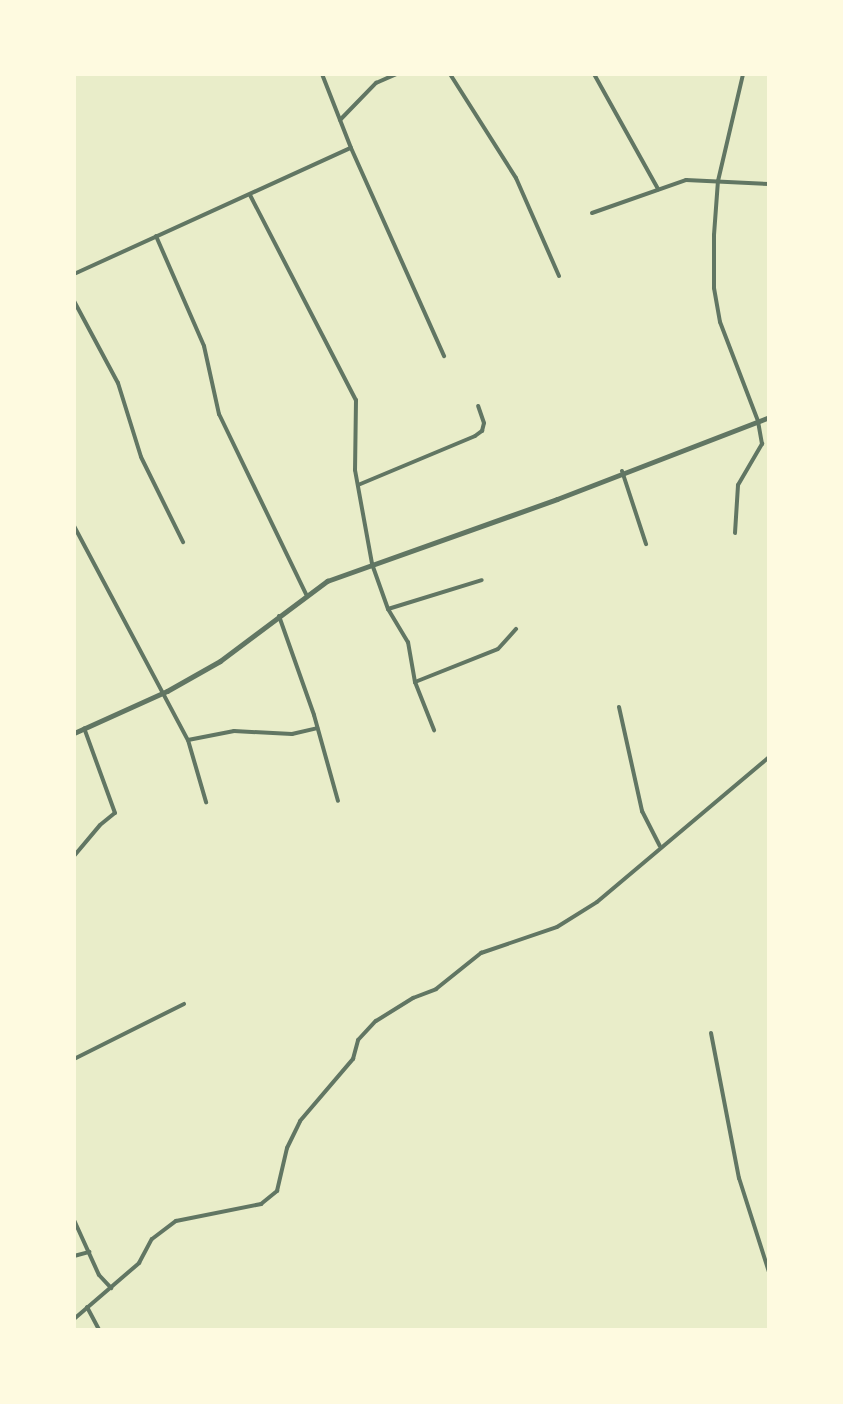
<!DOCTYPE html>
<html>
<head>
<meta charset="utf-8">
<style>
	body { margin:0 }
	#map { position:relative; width:843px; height:1404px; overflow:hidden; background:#e9edc9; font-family:"Fira Sans Condensed",sans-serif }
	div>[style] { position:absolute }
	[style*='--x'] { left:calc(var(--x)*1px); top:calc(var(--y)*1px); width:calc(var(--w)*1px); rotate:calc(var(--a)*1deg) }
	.minor>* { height:4px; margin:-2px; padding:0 2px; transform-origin:2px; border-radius:2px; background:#617663 }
	.tertiary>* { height:5px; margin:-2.5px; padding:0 2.5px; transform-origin:2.5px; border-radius:2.5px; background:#617663 }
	span { translate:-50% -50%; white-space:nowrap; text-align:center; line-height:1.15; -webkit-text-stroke:6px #fefae0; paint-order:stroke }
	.frame { position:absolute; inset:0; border:76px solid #fefae0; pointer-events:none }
</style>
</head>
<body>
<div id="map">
	<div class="minor">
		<div style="--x:322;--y:74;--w:79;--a:68.6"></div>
		<div style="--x:351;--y:148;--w:228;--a:65.9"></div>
		<div style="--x:450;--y:74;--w:123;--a:57.6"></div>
		<div style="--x:516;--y:178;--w:107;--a:66.3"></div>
		<div style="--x:594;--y:74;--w:132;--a:60.9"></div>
		<div style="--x:340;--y:120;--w:52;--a:-45.8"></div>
		<div style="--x:376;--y:83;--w:22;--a:-24"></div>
		<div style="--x:250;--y:195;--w:231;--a:62.7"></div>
		<div style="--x:356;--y:400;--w:70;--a:90.8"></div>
		<div style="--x:355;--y:470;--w:96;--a:79.7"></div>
		<div style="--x:372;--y:564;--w:48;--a:70.4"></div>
		<div style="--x:388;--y:609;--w:39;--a:59"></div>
		<div style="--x:408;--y:642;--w:41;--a:80.1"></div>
		<div style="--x:415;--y:682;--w:52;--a:68.4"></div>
		<div style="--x:592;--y:213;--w:100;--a:-19.3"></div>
		<div style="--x:686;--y:180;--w:83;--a:2.8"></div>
		<div style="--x:156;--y:236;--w:120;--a:66.4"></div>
		<div style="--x:204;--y:346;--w:70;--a:77.6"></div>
		<div style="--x:219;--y:414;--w:200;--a:64.2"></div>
		<div style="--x:74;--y:274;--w:304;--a:-24.5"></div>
		<div style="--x:74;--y:301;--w:93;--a:61.8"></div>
		<div style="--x:118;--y:383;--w:77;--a:72.7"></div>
		<div style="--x:141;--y:457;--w:95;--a:63.7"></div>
		<div style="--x:622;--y:471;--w:77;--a:71.8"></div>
		<div style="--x:358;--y:485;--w:127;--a:-22.7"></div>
		<div style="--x:475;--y:436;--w:9;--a:-36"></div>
		<div style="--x:482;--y:431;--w:8;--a:-76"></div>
		<div style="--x:484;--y:423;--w:18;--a:-109"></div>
		<div style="--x:74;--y:526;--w:242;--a:62"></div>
		<div style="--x:188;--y:740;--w:47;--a:-11.1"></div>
		<div style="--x:234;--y:731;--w:58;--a:3"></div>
		<div style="--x:292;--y:734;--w:26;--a:-13"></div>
		<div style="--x:735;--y:533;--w:48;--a:-86.4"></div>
		<div style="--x:738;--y:485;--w:48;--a:-59.7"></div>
		<div style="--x:762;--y:444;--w:23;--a:-100"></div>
		<div style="--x:758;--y:421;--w:106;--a:-111"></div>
		<div style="--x:720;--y:322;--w:35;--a:-100"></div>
		<div style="--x:714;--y:288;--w:53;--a:-90"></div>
		<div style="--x:714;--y:235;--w:54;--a:-85.8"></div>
		<div style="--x:718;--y:181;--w:110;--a:-76.8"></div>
		<div style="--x:388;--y:609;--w:98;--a:-17.1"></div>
		<div style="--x:279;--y:616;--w:105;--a:70.5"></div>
		<div style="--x:314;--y:715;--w:89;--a:74.4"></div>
		<div style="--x:415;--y:682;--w:89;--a:-21.7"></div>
		<div style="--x:498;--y:649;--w:27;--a:-48"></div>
		<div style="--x:619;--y:707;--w:107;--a:77.5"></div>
		<div style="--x:642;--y:811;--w:39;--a:63"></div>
		<div style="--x:188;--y:740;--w:65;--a:73.8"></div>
		<div style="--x:74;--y:856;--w:40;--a:-50"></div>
		<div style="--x:100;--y:825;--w:19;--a:-39"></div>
		<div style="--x:115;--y:813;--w:90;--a:-110"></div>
		<div style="--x:711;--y:1033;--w:148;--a:79.1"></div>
		<div style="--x:739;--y:1178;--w:99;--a:72.3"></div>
		<div style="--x:74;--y:1059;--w:123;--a:-26.6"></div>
		<div style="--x:74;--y:1220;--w:60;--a:65.6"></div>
		<div style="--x:99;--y:1275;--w:18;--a:47"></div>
		<div style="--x:74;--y:1256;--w:16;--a:-15"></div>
		<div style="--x:87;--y:1307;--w:26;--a:62"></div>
		<div style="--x:74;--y:1319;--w:86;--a:-40.7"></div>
		<div style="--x:139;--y:1263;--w:27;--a:-62"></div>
		<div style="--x:152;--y:1239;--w:30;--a:-37"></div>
		<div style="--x:176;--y:1221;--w:87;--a:-11.3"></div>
		<div style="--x:261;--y:1204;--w:21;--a:-39"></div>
		<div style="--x:277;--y:1191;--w:44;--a:-76.9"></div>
		<div style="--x:287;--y:1148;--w:30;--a:-64"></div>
		<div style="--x:300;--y:1121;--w:82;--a:-49.5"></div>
		<div style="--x:353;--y:1059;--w:20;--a:-75"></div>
		<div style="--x:358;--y:1040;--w:26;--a:-47"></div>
		<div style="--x:376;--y:1021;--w:44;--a:-31.9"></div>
		<div style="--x:413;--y:998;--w:25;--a:-21"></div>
		<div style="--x:436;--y:989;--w:58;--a:-38.7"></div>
		<div style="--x:481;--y:953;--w:80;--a:-18.9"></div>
		<div style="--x:557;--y:927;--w:47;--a:-32"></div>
		<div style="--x:597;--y:902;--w:225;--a:-40.1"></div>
	</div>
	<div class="tertiary">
		<div style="--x:74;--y:733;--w:102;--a:-24.3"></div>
		<div style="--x:167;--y:691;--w:61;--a:-29.5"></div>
		<div style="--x:220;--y:661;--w:134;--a:-36.8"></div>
		<div style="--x:327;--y:581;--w:244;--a:-19.6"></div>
		<div style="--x:557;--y:499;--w:227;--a:-21.1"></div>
	</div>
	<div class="frame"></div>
</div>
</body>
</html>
